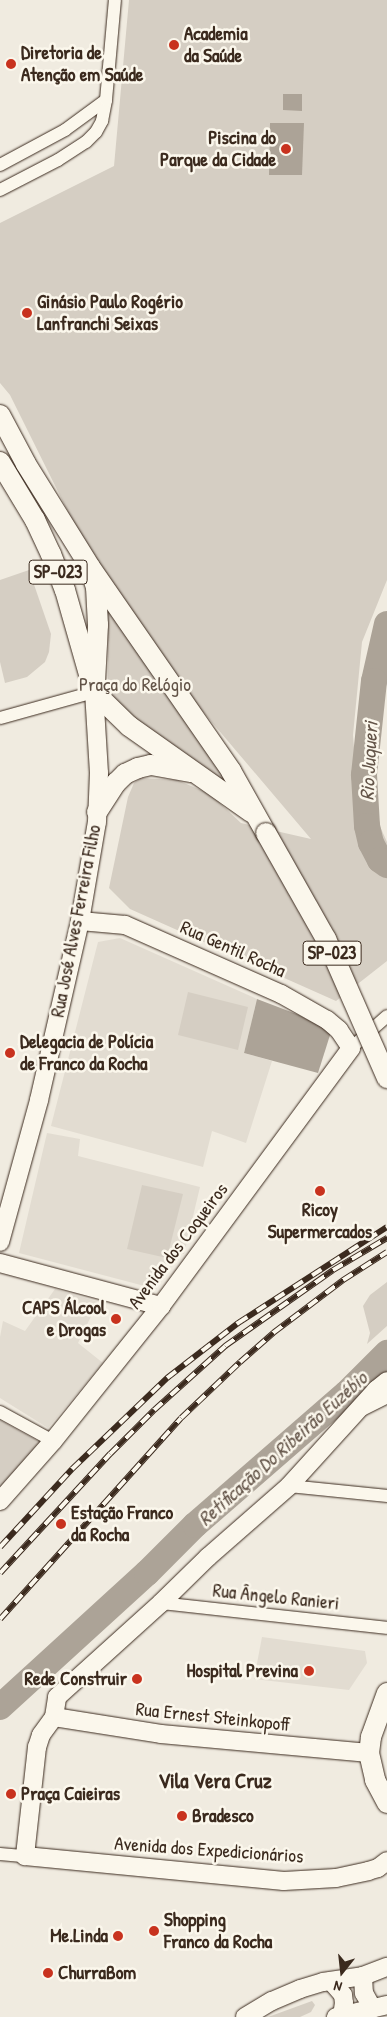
<!DOCTYPE html>
<html>
<head>
<meta charset="utf-8">
<style>
	body { margin:0 }
	#map { position:relative; width:387px; height:2017px; overflow:hidden; background:#f0ebe0; font-family:"Patrick Hand",sans-serif }
	div>[style] { position:absolute }
	[style*='--x'] { left:calc(var(--x)*1px); top:calc(var(--y)*1px); width:calc(var(--w)*1px); rotate:calc(var(--a)*1deg) }
	.built>* { inset:0; background:#e2dcd1 }
	.green>* { inset:0; background:#d5cec3 }
	.water>* { inset:0; background:#aca397 }
	.river>* { height:26px; margin:-13px; padding:0 13px; transform-origin:13px; border-radius:13px; background:#aca397 }
	.roads { filter:drop-shadow(0 0 1px #3b2a1e) drop-shadow(0 0 1px #3b2a1e) }
	.street>* { height:12px; margin:-6px; padding:0 6px; transform-origin:6px; border-radius:6px; background:#fbf7ec }
	.secondary>* { height:18px; margin:-9px; padding:0 9px; transform-origin:9px; border-radius:9px; background:#fbf7ec }
	.primary>* { height:20px; margin:-10px; padding:0 10px; transform-origin:10px; border-radius:10px; background:#fbf7ec }
	.rail>* { height:5.5px; margin-top:-2.75px; transform-origin:0; background:repeating-linear-gradient(90deg,#fbf7ec 0 11px,#3b2a1e 0 22px); box-sizing:border-box; border-block:1px solid #3b2a1e }
	.bridges { filter:drop-shadow(0 0 1px #3b2a1e) drop-shadow(0 0 1px #3b2a1e) }
	.primary-bridge>* { height:20px; margin:-10px; padding:0 10px; transform-origin:10px; border-radius:10px; background:#fbf7ec }
	.dots>* { width:14px; height:14px; translate:-50% -50%; box-sizing:border-box; border:2px solid #fbf7ec; border-radius:50% }
	span { translate:-50% -50%; white-space:nowrap; text-align:center; line-height:1.15; -webkit-text-stroke:5px #fbf7ec; paint-order:stroke }
	.shield-label span { padding:1px 4px; background:#fbf7ec; border:1px solid; border-radius:4px; -webkit-text-stroke-width:0 }
	.shield-label { font-size:18px; color:#3b2a1e; font-weight:700 }
	.poi-label { font-size:19px; color:#3b2a1e; font-weight:700 }
	.left { translate:0 -50%; text-align:left }
	.right { translate:-100% -50%; text-align:right }
	.park-label { font-size:19px; color:#625347 }
	.street-label { font-size:19px; color:#3b2a1e }
	.water-label { font-size:20px; color:#635448; font-style:italic }
	.quarter-label { font-size:21px; color:#3b2a1e; font-weight:700 }
	.north { position:absolute; left:317px; top:1947px; width:50px; height:50px; -webkit-text-stroke:4px #fbf7ec; paint-order:stroke; rotate:196deg; font-size:14px; font-weight:700; line-height:20px; text-align:center; color:#3b2a1e }
	.north::after { content:''; display:block; margin:auto; width:18px; height:22px; background:#3b2a1e; clip-path:polygon(50% 0,100% 100%,50% 72%,0 100%) }
</style>
</head>
<body>
<div id="map">
	<div class="built">
		<div style="clip-path:polygon(120px 938px,257px 999px,244px 1053px,272px 1061px,246px 1143px,212px 1131px,203px 1167px,51px 1126px,98px 942px)"></div>
		<div style="clip-path:polygon(47px 1133px,80px 1139px,78px 1156px,200px 1187px,184px 1254px,170px 1252px,156px 1289px,19px 1253px)"></div>
		<div style="clip-path:polygon(55px 1289px,98px 1302px,78px 1343px,103px 1363px,48px 1428px,0 1398px,0 1337px,3px 1321px,25px 1331px)"></div>
		<div style="clip-path:polygon(262px 1637px,365px 1651px,367px 1663px,349px 1690px,254px 1679px)"></div>
	</div>
	<div class="green">
		<div style="clip-path:polygon(129px 0,387px 0,387px 580px,362px 642px,353px 735px,356px 773px,387px 842px,387px 961px,336px 1001px,130px 909px,109px 888px,128px 797px,134px 783px,141px 778px,177px 780px,210px 794px,241px 823px,311px 839px,154px 654px,97px 570px,10px 395px,0 383px,0 223px,114px 166px)"></div>
		<div style="clip-path:polygon(29px 570px,51px 634px,49px 652px,45px 662px,27px 677px,5px 683px,0 662px,0 580px)"></div>
		<div style="clip-path:polygon(108px 607px,225px 776px,224px 781px,144px 727px,113px 697px,108px 679px)"></div>
		<div style="clip-path:polygon(188px 992px,248px 1007px,238px 1050px,178px 1035px)"></div>
		<div style="clip-path:polygon(142px 1185px,183px 1194px,167px 1258px,127px 1249px)"></div>
		<div style="clip-path:polygon(387px 1282px,387px 1326px,367px 1344px,370px 1333px,363px 1306px,370px 1295px)"></div>
		<div style="clip-path:polygon(0 1420px,46px 1445px,0 1490px)"></div>
		<div style="clip-path:polygon(312px 2001px,315px 2005px,311px 2012px,300px 2017px,268px 2017px)"></div>
	</div>
	<div class="water">
		<div style="clip-path:polygon(283px 94px,302px 94px,302px 111px,283px 110px)"></div>
		<div style="clip-path:polygon(270px 123px,304px 123px,302px 175px,269px 175px)"></div>
		<div style="clip-path:polygon(257px 999px,299px 1015px,331px 1032px,318px 1073px,244px 1053px)"></div>
	</div>
	<div class="river">
		<div style="--x:387;--y:624;--w:58;--a:102.8"></div>
		<div style="--x:374;--y:681;--w:95;--a:96.1"></div>
		<div style="--x:364;--y:775;--w:51;--a:86.6"></div>
		<div style="--x:367;--y:826;--w:17;--a:77"></div>
		<div style="--x:371;--y:843;--w:19;--a:62"></div>
		<div style="--x:380;--y:860;--w:9;--a:36"></div>
		<div style="--x:0;--y:1707;--w:199;--a:-42.4"></div>
		<div style="--x:147;--y:1573;--w:68;--a:-45"></div>
		<div style="--x:195;--y:1525;--w:201;--a:-41"></div>
		<div style="--x:347;--y:1393;--w:57;--a:-45"></div>
	</div>
	<div class="roads">
		<div class="street">
			<div style="--x:0;--y:165;--w:74;--a:-28.3"></div>
			<div style="--x:65;--y:130;--w:51;--a:-36.2"></div>
			<div style="--x:0;--y:190;--w:65;--a:-27.3"></div>
			<div style="--x:58;--y:160;--w:33;--a:-33"></div>
			<div style="--x:86;--y:142;--w:14;--a:-45"></div>
			<div style="--x:96;--y:132;--w:13;--a:-61"></div>
			<div style="--x:102;--y:121;--w:21;--a:-79"></div>
			<div style="--x:106;--y:100;--w:100;--a:-84.9"></div>
			<div style="--x:0;--y:718;--w:98;--a:-15.5"></div>
			<div style="--x:351;--y:1048;--w:48;--a:-41.6"></div>
			<div style="--x:362;--y:1410;--w:28;--a:-27"></div>
			<div style="--x:0;--y:1412;--w:60;--a:28.7"></div>
			<div style="--x:289;--y:1486;--w:99;--a:5.8"></div>
			<div style="--x:161;--y:1603;--w:227;--a:6.3"></div>
			<div style="--x:0;--y:1854;--w:25;--a:5"></div>
		</div>
		<div class="secondary">
			<div style="--x:0;--y:1242;--w:147;--a:-74.6"></div>
			<div style="--x:39;--y:1100;--w:184;--a:-77.1"></div>
			<div style="--x:80;--y:921;--w:100;--a:-80.3"></div>
			<div style="--x:97;--y:822;--w:49;--a:-87.7"></div>
			<div style="--x:99;--y:773;--w:81;--a:-93.5"></div>
			<div style="--x:0;--y:1263;--w:167;--a:15"></div>
			<div style="--x:0;--y:1501;--w:80;--a:-48.5"></div>
			<div style="--x:53;--y:1441;--w:173;--a:-51.3"></div>
			<div style="--x:161;--y:1306;--w:320;--a:-53.6"></div>
			<div style="--x:351;--y:1048;--w:22;--a:-124"></div>
			<div style="--x:339;--y:1030;--w:16;--a:-140"></div>
			<div style="--x:327;--y:1020;--w:53;--a:-150.5"></div>
			<div style="--x:281;--y:994;--w:171;--a:-156.1"></div>
			<div style="--x:125;--y:925;--w:45;--a:-174.9"></div>
			<div style="--x:54;--y:1717;--w:22;--a:126"></div>
			<div style="--x:41;--y:1735;--w:13;--a:108"></div>
			<div style="--x:37;--y:1747;--w:110;--a:96.3"></div>
			<div style="--x:25;--y:1856;--w:260;--a:5.5"></div>
			<div style="--x:284;--y:1881;--w:52;--a:-3.3"></div>
			<div style="--x:336;--y:1878;--w:33;--a:-12"></div>
			<div style="--x:368;--y:1871;--w:10;--a:-17"></div>
			<div style="--x:378;--y:1868;--w:11;--a:-38"></div>
			<div style="--x:54;--y:1717;--w:20;--a:-81"></div>
			<div style="--x:57;--y:1697;--w:140;--a:-42.1"></div>
			<div style="--x:161;--y:1603;--w:66;--a:-44.4"></div>
			<div style="--x:208;--y:1557;--w:108;--a:-41.2"></div>
			<div style="--x:289;--y:1486;--w:130;--a:-47.8"></div>
			<div style="--x:376;--y:1390;--w:14;--a:-39"></div>
			<div style="--x:54;--y:1717;--w:108;--a:9"></div>
			<div style="--x:161;--y:1734;--w:209;--a:5.2"></div>
			<div style="--x:363;--y:1976;--w:17;--a:87"></div>
			<div style="--x:364;--y:1993;--w:18;--a:61"></div>
			<div style="--x:331;--y:1981;--w:18;--a:49"></div>
			<div style="--x:343;--y:1995;--w:8;--a:83"></div>
			<div style="--x:344;--y:2003;--w:13;--a:99"></div>
			<div style="--x:245;--y:2017;--w:31;--a:-31"></div>
			<div style="--x:272;--y:2001;--w:30;--a:-23"></div>
			<div style="--x:300;--y:1989;--w:24;--a:-17"></div>
			<div style="--x:323;--y:1982;--w:40;--a:-8.5"></div>
			<div style="--x:363;--y:1976;--w:26;--a:-21"></div>
			<div style="--x:336;--y:2017;--w:52;--a:-13.2"></div>
		</div>
		<div class="primary">
			<div style="--x:0;--y:415;--w:55;--a:62"></div>
			<div style="--x:26;--y:464;--w:121;--a:58.1"></div>
			<div style="--x:90;--y:567;--w:248;--a:55.3"></div>
			<div style="--x:231;--y:771;--w:71;--a:60.6"></div>
			<div style="--x:0;--y:462;--w:68;--a:58.9"></div>
			<div style="--x:35;--y:520;--w:38;--a:65"></div>
			<div style="--x:51;--y:554;--w:39;--a:69"></div>
			<div style="--x:65;--y:590;--w:106;--a:74.1"></div>
			<div style="--x:92;--y:575;--w:13;--a:72"></div>
			<div style="--x:96;--y:587;--w:38;--a:87"></div>
			<div style="--x:98;--y:625;--w:57;--a:93"></div>
			<div style="--x:94;--y:692;--w:49;--a:44.2"></div>
			<div style="--x:129;--y:726;--w:149;--a:35.2"></div>
			<div style="--x:97;--y:812;--w:35;--a:-57"></div>
			<div style="--x:116;--y:783;--w:13;--a:-45"></div>
			<div style="--x:125;--y:774;--w:14;--a:-25"></div>
			<div style="--x:138;--y:768;--w:13;--a:-13"></div>
			<div style="--x:151;--y:765;--w:41;--a:9.9"></div>
			<div style="--x:387;--y:1693;--w:47;--a:110"></div>
			<div style="--x:371;--y:1737;--w:16;--a:97"></div>
			<div style="--x:369;--y:1753;--w:28;--a:77"></div>
			<div style="--x:375;--y:1780;--w:26;--a:62"></div>
		</div>
	</div>
	<div class="rail">
		<div style="--x:0;--y:1547;--w:106;--a:-47.3"></div>
		<div style="--x:72;--y:1469;--w:132;--a:-43.8"></div>
		<div style="--x:167;--y:1378;--w:90;--a:-37.8"></div>
		<div style="--x:238;--y:1323;--w:177;--a:-32.8"></div>
		<div style="--x:0;--y:1573;--w:162;--a:-47.3"></div>
		<div style="--x:110;--y:1454;--w:62;--a:-45"></div>
		<div style="--x:154;--y:1410;--w:96;--a:-42"></div>
		<div style="--x:225;--y:1346;--w:132;--a:-35.1"></div>
		<div style="--x:333;--y:1270;--w:63;--a:-30.7"></div>
		<div style="--x:0;--y:1619;--w:270;--a:-48"></div>
		<div style="--x:181;--y:1418;--w:81;--a:-43.5"></div>
		<div style="--x:240;--y:1362;--w:44;--a:-41.3"></div>
		<div style="--x:273;--y:1333;--w:88;--a:-37.1"></div>
		<div style="--x:343;--y:1280;--w:52;--a:-32.5"></div>
	</div>
	<div class="bridges">
		<div class="primary-bridge">
			<div style="--x:266;--y:833;--w:122;--a:60.5"></div>
			<div style="--x:326;--y:939;--w:152;--a:66.3"></div>
		</div>
	</div>
	<div class="dots">
		<div style="left:174px;top:45px;background:#c8321e"></div>
		<div style="left:11px;top:64px;background:#c8321e"></div>
		<div style="left:286px;top:149px;background:#c8321e"></div>
		<div style="left:27px;top:313px;background:#c8321e"></div>
		<div style="left:10px;top:1053px;background:#c8321e"></div>
		<div style="left:320px;top:1191px;background:#c8321e"></div>
		<div style="left:116px;top:1319px;background:#c8321e"></div>
		<div style="left:61px;top:1524px;background:#c8321e"></div>
		<div style="left:309px;top:1671px;background:#c8321e"></div>
		<div style="left:137px;top:1679px;background:#c8321e"></div>
		<div style="left:11px;top:1794px;background:#c8321e"></div>
		<div style="left:182px;top:1816px;background:#c8321e"></div>
		<div style="left:154px;top:1931px;background:#c8321e"></div>
		<div style="left:118px;top:1936px;background:#c8321e"></div>
		<div style="left:48px;top:1973px;background:#c8321e"></div>
	</div>
	<div class="shield-label">
		<span style="left:58px;top:572px">SP-023</span>
		<span style="left:332px;top:953px">SP-023</span>
	</div>
	<div class="poi-label">
		<span class="left" style="left:184px;top:45px">Academia<br>da Saúde</span>
		<span class="left" style="left:21px;top:64px">Diretoria de<br>Atenção em Saúde</span>
		<span class="right" style="left:276px;top:149px">Piscina do<br>Parque da Cidade</span>
		<span class="left" style="left:37px;top:313px">Ginásio Paulo Rogério<br>Lanfranchi Seixas</span>
		<span class="left" style="left:20px;top:1053px">Delegacia de Polícia<br>de Franco da Rocha</span>
		<span style="left:320px;top:1221px">Ricoy<br>Supermercados</span>
		<span class="right" style="left:106px;top:1319px">CAPS Álcool<br>e Drogas</span>
		<span class="left" style="left:71px;top:1524px">Estação Franco<br>da Rocha</span>
		<span class="right" style="left:298px;top:1671px">Hospital Previna</span>
		<span class="right" style="left:127px;top:1679px">Rede Construir</span>
		<span class="left" style="left:21px;top:1794px">Praça Caieiras</span>
		<span class="left" style="left:192px;top:1816px">Bradesco</span>
		<span class="left" style="left:164px;top:1931px">Shopping<br>Franco da Rocha</span>
		<span class="right" style="left:108px;top:1936px">Me.Linda</span>
		<span class="left" style="left:58px;top:1973px">ChurraBom</span>
	</div>
	<div class="park-label">
		<span style="left:135px;top:685px">Praça do Relógio</span>
	</div>
	<div class="street-label">
		<span style="left:76px;top:921px;rotate:-79deg">Rua José Alves Ferreira Filho</span>
		<span style="left:233px;top:949px;rotate:24deg">Rua Gentil Rocha</span>
		<span style="left:178px;top:1246px;rotate:-53deg">Avenida dos Coqueiros</span>
		<span style="left:276px;top:1597px;rotate:6deg">Rua Ângelo Ranieri</span>
		<span style="left:213px;top:1717px;rotate:6deg">Rua Ernest Steinkopoff</span>
		<span style="left:209px;top:1850px;rotate:4deg">Avenida dos Expedicionários</span>
	</div>
	<div class="water-label">
		<span style="left:368px;top:761px;rotate:-87deg">Rio Juqueri</span>
		<span style="left:282px;top:1448px;rotate:-42deg">Retificação Do Ribeirão Euzébio</span>
	</div>
	<div class="quarter-label">
		<span style="left:215px;top:1781px">Vila Vera Cruz</span>
	</div>
	<div class="north">N</div>
</div>
</body>
</html>
